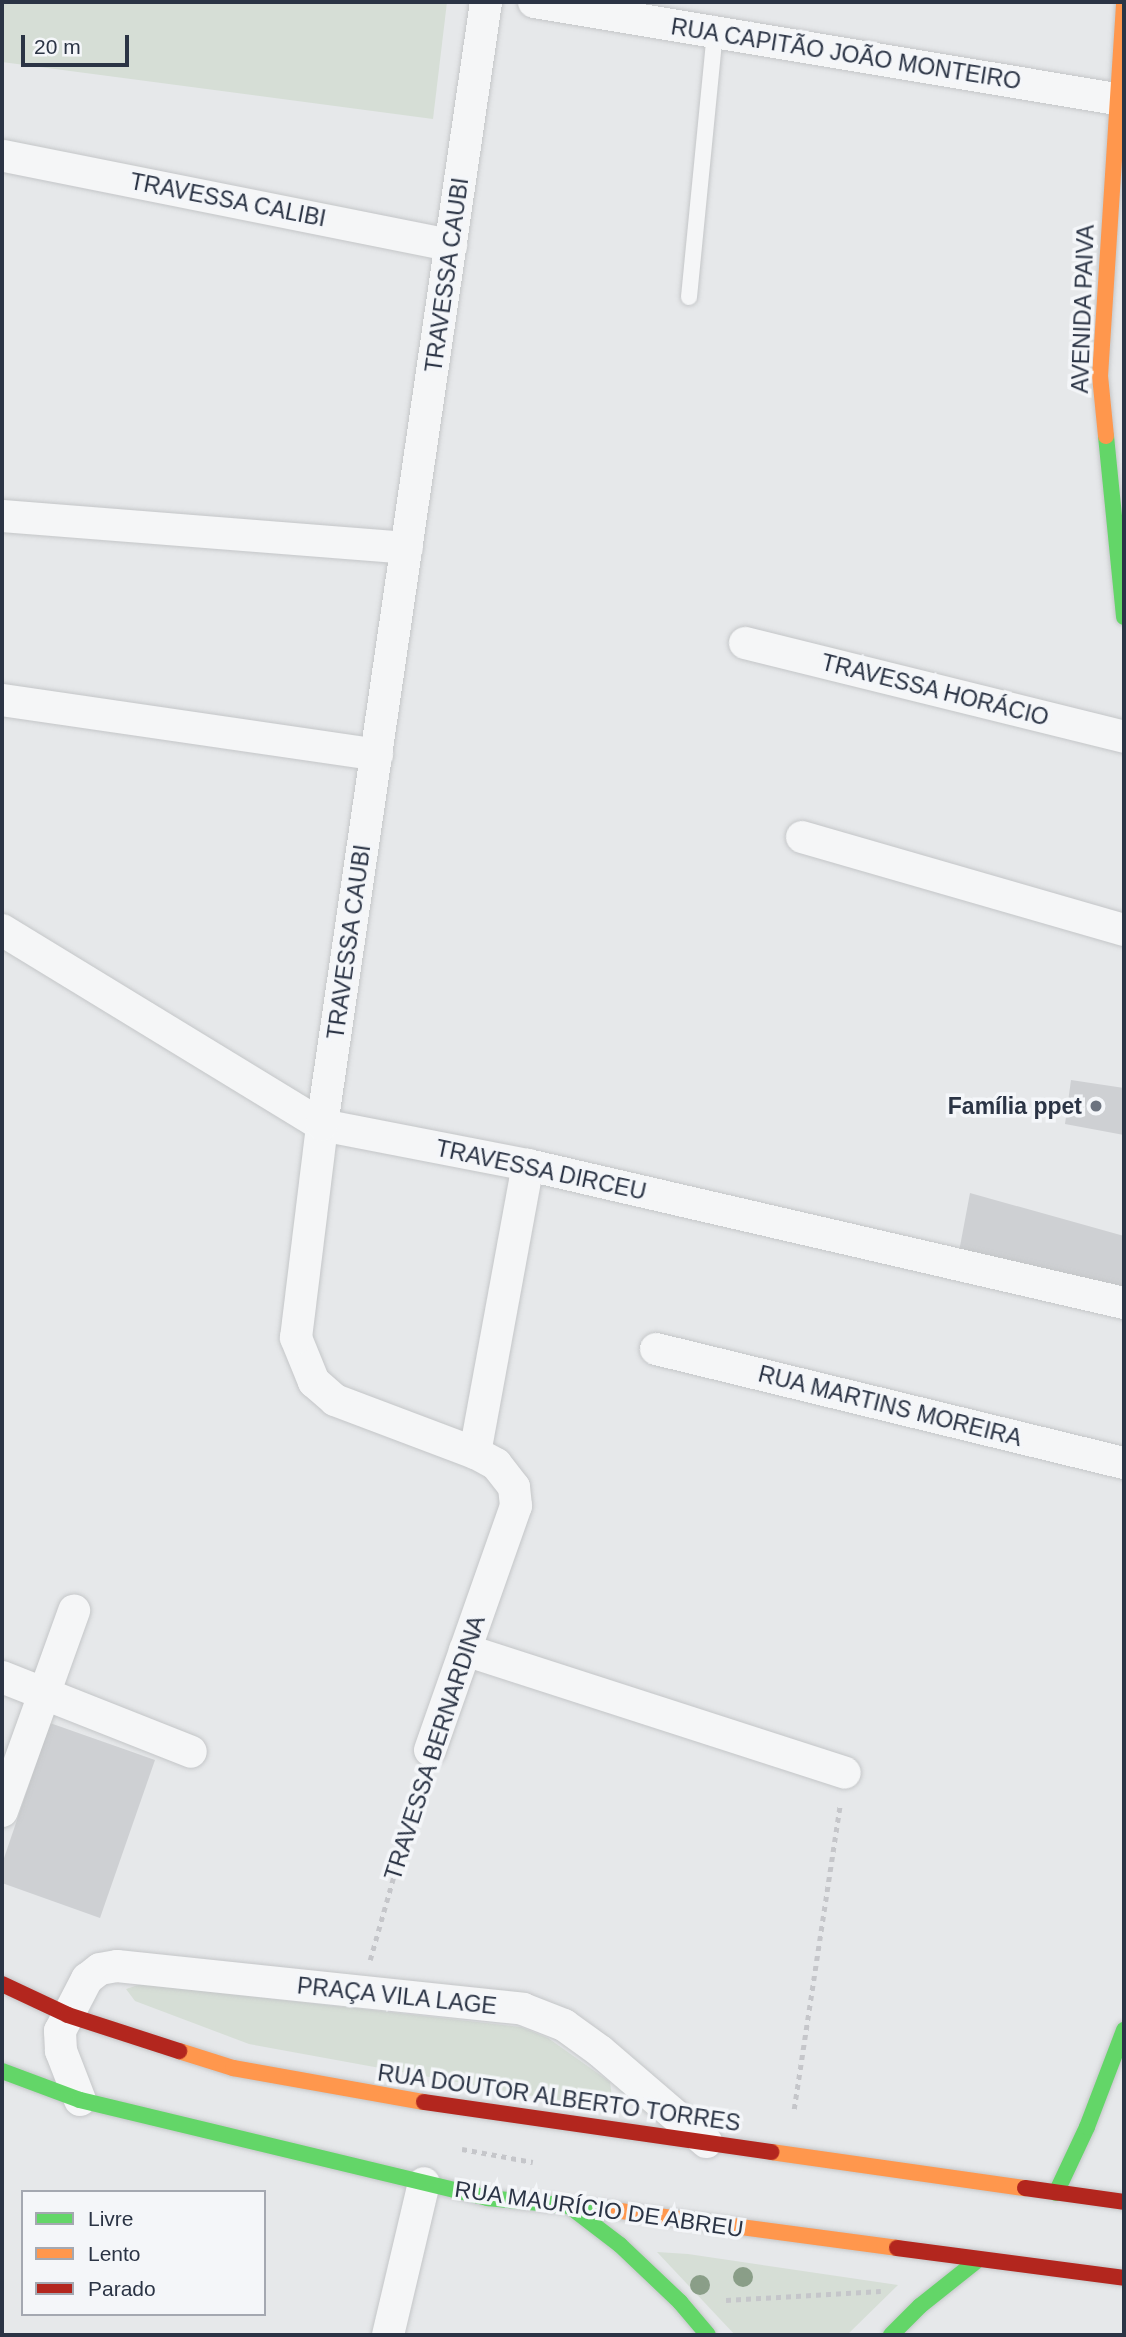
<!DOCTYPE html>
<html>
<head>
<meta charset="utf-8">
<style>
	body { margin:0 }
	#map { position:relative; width:1126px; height:2337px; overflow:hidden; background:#e6e8ea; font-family:Arial,sans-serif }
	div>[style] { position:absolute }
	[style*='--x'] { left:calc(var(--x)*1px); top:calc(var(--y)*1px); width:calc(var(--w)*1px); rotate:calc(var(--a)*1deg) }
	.green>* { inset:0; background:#d6ded6 }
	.building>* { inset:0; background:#ced0d3 }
	.path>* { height:4.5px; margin-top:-2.25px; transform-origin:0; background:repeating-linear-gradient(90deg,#c5c6ca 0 5px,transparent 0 10px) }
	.roads { filter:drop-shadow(0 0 2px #c4c6c8) drop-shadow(0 0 2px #c4c6c8) }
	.lane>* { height:16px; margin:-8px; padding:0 8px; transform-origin:8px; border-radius:8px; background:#f5f6f7 }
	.street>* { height:32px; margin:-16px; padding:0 16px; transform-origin:16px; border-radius:16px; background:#f5f6f7 }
	.fast>* { height:16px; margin:-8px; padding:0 8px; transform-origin:8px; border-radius:8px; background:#63d668 }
	.slow>* { height:16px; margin:-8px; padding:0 8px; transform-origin:8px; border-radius:8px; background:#ff974d }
	.jam>* { height:16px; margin:-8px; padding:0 8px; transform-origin:8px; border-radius:8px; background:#b3261e }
	.trees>* { width:20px; height:20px; margin:-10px; border-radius:50%; background:#8a9e88 }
	.dots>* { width:19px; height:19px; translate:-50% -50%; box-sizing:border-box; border:4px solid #f4f6f9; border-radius:50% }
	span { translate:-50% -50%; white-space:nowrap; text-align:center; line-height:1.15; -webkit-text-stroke:7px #f4f6f9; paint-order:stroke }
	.street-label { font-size:23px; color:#2b3445 }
	.poi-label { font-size:23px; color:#2b3445; font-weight:700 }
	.right { translate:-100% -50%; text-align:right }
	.frame { position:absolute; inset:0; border:4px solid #2b3445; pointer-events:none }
	.legend { position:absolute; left:21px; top:2190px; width:245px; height:126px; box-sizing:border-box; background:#f4f6f9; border:2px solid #a4a8b1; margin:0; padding:9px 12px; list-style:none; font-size:21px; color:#2b3445 }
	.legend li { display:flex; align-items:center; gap:14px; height:35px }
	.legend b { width:35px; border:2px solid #a4a8b1 }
	.scale { position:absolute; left:21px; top:35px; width:108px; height:32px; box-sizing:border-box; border:4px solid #2b3445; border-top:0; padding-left:9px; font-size:21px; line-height:24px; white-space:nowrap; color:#2b3445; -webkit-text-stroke:5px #f4f6f9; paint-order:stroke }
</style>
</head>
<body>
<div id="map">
	<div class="green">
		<div style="clip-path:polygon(2px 2px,447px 2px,433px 119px,2px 62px)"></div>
		<div style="clip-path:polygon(141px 1984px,521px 2027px,548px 2038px,610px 2082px,612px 2097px,598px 2108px,249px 2044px,135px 2001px,126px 1989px)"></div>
		<div style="clip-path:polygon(657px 2252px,688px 2254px,898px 2285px,847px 2335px,735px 2335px)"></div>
	</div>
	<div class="building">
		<div style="clip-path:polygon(1071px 1080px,1124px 1088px,1124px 1135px,1065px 1124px)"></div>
		<div style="clip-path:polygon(970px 1193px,1124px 1236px,1124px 1294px,958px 1257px)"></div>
		<div style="clip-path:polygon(50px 1723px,155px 1760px,100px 1918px,2px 1883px,2px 1864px)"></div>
	</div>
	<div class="path">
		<div style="--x:370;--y:1960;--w:187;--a:-74.2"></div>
		<div style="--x:794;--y:2109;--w:307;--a:-81.4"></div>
		<div style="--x:462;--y:2149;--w:72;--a:10.4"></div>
		<div style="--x:726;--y:2300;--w:155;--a:-3.3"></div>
	</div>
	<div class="roads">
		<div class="lane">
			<div style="--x:689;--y:297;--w:266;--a:-84.4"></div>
		</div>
		<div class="street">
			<div style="--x:534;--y:2;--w:590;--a:9.46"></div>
			<div style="--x:4;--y:156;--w:456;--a:11.3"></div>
			<div style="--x:2;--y:516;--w:406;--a:4.5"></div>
			<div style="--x:745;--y:643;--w:390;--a:13.9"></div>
			<div style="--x:2;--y:700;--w:379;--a:8.3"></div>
			<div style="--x:802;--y:837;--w:335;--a:16.1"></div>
			<div style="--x:2;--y:930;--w:375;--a:31.4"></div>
			<div style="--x:322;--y:1125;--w:210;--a:11"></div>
			<div style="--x:528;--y:1165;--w:612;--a:13.04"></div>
			<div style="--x:656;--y:1349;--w:482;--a:13.7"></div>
			<div style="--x:475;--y:1453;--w:293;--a:-79.6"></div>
			<div style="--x:465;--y:1650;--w:399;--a:17.9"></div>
			<div style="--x:2;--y:1677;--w:203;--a:21.6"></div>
			<div style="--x:430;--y:1750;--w:259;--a:-70.6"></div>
			<div style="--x:516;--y:1506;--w:19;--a:-96"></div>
			<div style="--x:514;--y:1487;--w:29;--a:-128"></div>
			<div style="--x:496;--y:1464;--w:24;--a:-152"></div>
			<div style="--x:475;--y:1453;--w:150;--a:-159.3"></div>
			<div style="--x:335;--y:1400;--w:28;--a:-139"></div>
			<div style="--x:314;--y:1382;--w:48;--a:-112.2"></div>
			<div style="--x:296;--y:1338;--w:215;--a:-83"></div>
			<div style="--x:322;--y:1125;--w:1135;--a:-81.69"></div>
			<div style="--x:2;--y:1811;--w:213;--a:-70.2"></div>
			<div style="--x:80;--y:2100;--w:53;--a:-111.2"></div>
			<div style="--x:61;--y:2051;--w:20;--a:-93"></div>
			<div style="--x:60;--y:2031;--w:59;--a:-62.6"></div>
			<div style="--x:87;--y:1979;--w:16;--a:-38"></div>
			<div style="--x:100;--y:1969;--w:17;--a:-10"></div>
			<div style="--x:117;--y:1966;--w:408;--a:6"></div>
			<div style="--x:523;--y:2009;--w:44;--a:21.3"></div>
			<div style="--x:564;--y:2025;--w:44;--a:35.8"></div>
			<div style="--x:600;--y:2051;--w:140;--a:40.6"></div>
			<div style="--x:388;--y:2335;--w:156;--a:-76.7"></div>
		</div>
		<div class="fast">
			<div style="--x:1106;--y:436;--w:182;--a:84.3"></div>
			<div style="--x:2;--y:2071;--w:83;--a:20.4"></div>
			<div style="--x:80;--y:2100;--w:419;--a:13.5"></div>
			<div style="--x:487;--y:2198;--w:127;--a:5.4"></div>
			<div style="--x:1056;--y:2193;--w:73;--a:-64.8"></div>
			<div style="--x:1087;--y:2127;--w:104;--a:-69.1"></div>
			<div style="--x:569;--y:2206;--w:64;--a:37.4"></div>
			<div style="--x:620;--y:2245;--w:83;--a:43.5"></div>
			<div style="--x:680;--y:2302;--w:43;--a:49.7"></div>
			<div style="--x:891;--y:2335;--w:41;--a:-45"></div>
			<div style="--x:920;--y:2306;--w:75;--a:-38.5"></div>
		</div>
		<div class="slow">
			<div style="--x:1106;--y:436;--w:60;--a:-95.7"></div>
			<div style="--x:1100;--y:376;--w:375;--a:-86.3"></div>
			<div style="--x:179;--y:2051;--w:57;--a:17.5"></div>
			<div style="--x:233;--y:2068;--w:194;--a:10.1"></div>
			<div style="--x:771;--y:2152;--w:257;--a:8.1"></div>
			<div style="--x:613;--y:2210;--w:287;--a:7.6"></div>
		</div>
		<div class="jam">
			<div style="--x:2;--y:1984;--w:73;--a:25.2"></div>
			<div style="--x:68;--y:2015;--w:117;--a:18"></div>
			<div style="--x:424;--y:2102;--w:351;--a:8.2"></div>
			<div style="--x:1025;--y:2188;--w:100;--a:8"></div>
			<div style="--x:897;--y:2248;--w:229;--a:7.5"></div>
		</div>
	</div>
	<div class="trees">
		<div style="left:743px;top:2277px"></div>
		<div style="left:700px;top:2285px"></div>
	</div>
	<div class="dots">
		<div style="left:1096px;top:1106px;background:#6c737f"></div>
	</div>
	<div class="street-label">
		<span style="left:846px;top:54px;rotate:9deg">RUA CAPITÃO JOÃO MONTEIRO</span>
		<span style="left:228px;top:200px;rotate:11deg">TRAVESSA CALIBI</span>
		<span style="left:447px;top:275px;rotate:-82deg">TRAVESSA CAUBI</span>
		<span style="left:1083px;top:309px;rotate:-88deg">AVENIDA PAIVA</span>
		<span style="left:935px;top:690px;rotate:14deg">TRAVESSA HORÁCIO</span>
		<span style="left:349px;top:942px;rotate:-82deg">TRAVESSA CAUBI</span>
		<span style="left:541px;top:1170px;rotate:12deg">TRAVESSA DIRCEU</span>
		<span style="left:890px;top:1406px;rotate:14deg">RUA MARTINS MOREIRA</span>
		<span style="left:435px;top:1748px;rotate:-72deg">TRAVESSA BERNARDINA</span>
		<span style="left:397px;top:1996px;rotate:6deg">PRAÇA VILA LAGE</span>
		<span style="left:559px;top:2098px;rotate:8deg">RUA DOUTOR ALBERTO TORRES</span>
		<span style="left:599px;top:2209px;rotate:8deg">RUA MAURÍCIO DE ABREU</span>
	</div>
	<div class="poi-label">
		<span class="right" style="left:1082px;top:1106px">Família ppet</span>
	</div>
	<div class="frame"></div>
	<ul class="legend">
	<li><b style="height:9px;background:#63d668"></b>Livre</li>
	<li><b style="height:9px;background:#ff974d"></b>Lento</li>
	<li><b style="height:9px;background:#b3261e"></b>Parado</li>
	</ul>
	<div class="scale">20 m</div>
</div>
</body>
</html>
